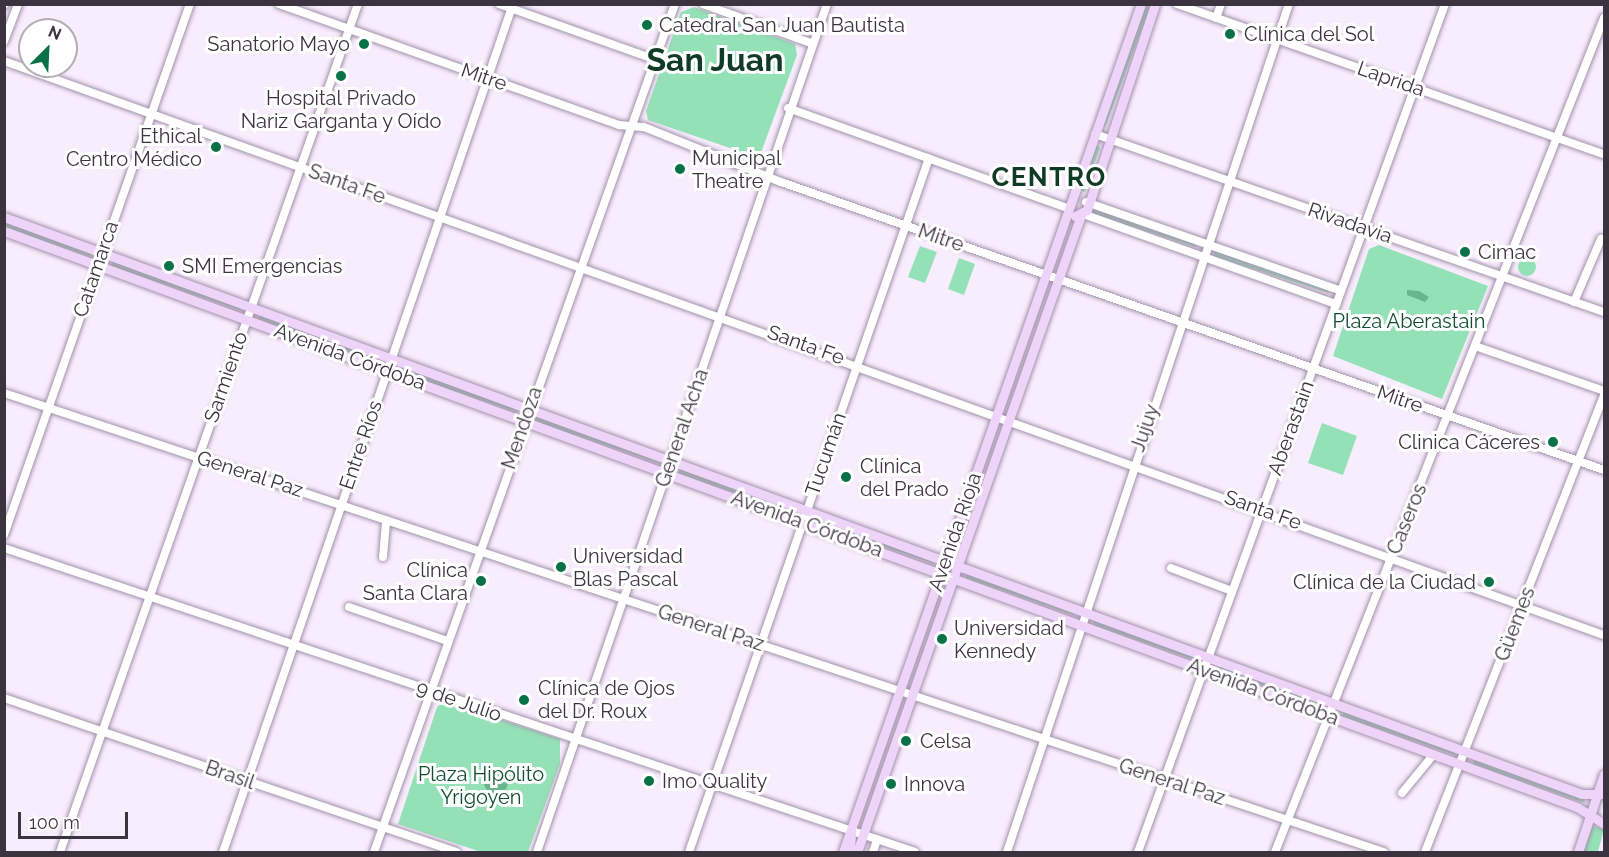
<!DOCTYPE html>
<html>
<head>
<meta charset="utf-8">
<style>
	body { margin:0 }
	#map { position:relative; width:1609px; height:857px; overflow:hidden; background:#f8edfd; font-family:Raleway,sans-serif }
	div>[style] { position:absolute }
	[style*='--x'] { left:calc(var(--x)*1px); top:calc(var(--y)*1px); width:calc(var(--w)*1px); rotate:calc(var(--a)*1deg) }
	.green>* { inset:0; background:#95e1b7 }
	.round { border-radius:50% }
	.water>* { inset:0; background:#69b58c }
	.roads { filter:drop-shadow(0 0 2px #a391aa) drop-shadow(0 0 2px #a391aa) }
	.minor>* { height:8px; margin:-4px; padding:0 4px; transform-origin:4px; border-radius:4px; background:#fff }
	.major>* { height:9px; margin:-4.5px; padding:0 4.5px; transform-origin:4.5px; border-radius:4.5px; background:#efd4fa }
	.dots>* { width:16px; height:16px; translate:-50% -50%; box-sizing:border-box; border:3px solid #fff; border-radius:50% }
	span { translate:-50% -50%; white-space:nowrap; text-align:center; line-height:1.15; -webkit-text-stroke:6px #fff; paint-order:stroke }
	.poi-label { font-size:20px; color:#3b343e }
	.left { translate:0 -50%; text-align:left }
	.right { translate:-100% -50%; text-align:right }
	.street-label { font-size:20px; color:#3b343e }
	.park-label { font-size:20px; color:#114d32 }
	.district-label { font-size:26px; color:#103b27; font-weight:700; letter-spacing:1.5px }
	.town-label { font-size:32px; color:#103b27; font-weight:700 }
	.frame { position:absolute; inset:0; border:6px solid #3b343e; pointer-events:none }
	.north { position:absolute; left:18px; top:18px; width:60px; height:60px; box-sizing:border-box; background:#fff; border:2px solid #b1aeb2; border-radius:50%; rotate:24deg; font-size:16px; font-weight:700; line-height:24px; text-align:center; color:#3b343e }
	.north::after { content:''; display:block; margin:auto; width:21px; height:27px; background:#087148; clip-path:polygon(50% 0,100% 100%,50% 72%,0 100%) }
	.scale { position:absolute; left:18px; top:812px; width:110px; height:27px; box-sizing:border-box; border:3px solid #3b343e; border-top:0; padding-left:8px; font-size:18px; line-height:21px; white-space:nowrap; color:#3b343e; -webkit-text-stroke:4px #fff; paint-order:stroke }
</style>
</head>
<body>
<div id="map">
	<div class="green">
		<div style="clip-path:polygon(1145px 5px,1150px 7px,1105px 127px,1103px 124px)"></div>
		<div style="clip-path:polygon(694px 7px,795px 44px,797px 55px,759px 158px,648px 120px,646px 111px,681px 12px)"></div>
		<div style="clip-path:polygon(1095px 145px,1100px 147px,1085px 192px,1079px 190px)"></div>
		<div style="clip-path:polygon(1092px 208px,1195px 244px,1196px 247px,1090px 213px)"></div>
		<div style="clip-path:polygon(4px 221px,92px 253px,92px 257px,5px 227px)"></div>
		<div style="clip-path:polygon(1379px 245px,1488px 286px,1442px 399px,1333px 356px,1369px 249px)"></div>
		<div style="clip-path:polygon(920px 246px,937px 252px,925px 283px,908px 277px)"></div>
		<div style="clip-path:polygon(1215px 251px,1328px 290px,1329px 293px,1213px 256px)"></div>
		<div style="clip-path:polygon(959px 258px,975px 264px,964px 295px,948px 289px)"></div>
		<div class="round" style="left:1518px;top:258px;width:18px;height:18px"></div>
		<div style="clip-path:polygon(113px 261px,240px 307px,240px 310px,111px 266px)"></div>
		<div style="clip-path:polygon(260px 315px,381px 359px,381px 362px,258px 319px)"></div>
		<div style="clip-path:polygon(402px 367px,517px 409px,517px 412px,400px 372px)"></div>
		<div style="clip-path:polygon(536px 416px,661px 461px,662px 464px,534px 421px)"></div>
		<div style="clip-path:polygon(1322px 423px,1357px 436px,1343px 475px,1308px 463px)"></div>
		<div style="clip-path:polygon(681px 469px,795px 510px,795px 513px,678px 473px)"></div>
		<div style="clip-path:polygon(817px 518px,933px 561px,933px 563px,814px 523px)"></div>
		<div style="clip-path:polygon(966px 573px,1074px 613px,1074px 615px,966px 578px)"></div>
		<div style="clip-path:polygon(1094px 620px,1197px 657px,1198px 661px,1094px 625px)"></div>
		<div style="clip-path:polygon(1219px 665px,1323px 704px,1323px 706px,1217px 670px)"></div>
		<div style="clip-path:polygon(444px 701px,560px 739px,560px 764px,528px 852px,481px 852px,398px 824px,437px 707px)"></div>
		<div style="clip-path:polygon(1344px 711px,1454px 751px,1455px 755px,1342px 716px)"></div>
		<div style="clip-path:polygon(1475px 759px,1584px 799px,1585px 803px,1473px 764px)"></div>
		<div style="clip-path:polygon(1592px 826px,1604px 829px,1598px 852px,1583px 852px)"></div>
	</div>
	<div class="water">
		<div style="clip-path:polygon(1407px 290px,1419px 291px,1429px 297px,1425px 302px,1407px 295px)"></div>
		<div class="round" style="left:484px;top:770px;width:24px;height:24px"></div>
	</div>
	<div class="roads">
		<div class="minor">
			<div style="--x:279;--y:4;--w:361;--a:19.6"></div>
			<div style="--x:619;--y:125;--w:25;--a:5"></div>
			<div style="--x:644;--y:127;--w:148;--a:21.9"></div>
			<div style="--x:781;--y:182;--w:872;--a:19.29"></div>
			<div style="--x:499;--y:4;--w:167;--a:19.6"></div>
			<div style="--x:703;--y:4;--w:115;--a:19.9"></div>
			<div style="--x:1177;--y:4;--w:453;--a:19.4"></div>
			<div style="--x:4;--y:5;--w:1;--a:-45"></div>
			<div style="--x:1216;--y:18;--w:15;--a:-70"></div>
			<div style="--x:4;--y:41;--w:40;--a:-69"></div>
			<div style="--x:4;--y:61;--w:1700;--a:19.74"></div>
			<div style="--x:788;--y:108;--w:296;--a:19.7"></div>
			<div style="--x:1095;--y:134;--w:539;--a:19.28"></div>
			<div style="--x:1086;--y:202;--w:270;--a:19.2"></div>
			<div style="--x:1083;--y:214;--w:269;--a:19.6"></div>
			<div style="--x:1574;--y:302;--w:69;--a:-66.8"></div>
			<div style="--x:1475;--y:346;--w:137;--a:19.2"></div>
			<div style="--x:4;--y:393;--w:1454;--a:18.4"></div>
			<div style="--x:4;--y:535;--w:563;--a:-70.7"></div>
			<div style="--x:4;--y:548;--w:960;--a:18.45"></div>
			<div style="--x:383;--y:557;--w:37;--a:-85"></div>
			<div style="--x:1171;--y:568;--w:65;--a:20.7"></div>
			<div style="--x:349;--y:607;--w:105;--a:19"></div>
			<div style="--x:4;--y:698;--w:478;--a:18.8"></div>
			<div style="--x:1402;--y:793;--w:50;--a:-50.6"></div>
			<div style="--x:60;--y:852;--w:899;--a:-70.64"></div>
			<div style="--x:223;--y:852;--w:896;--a:-71.12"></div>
			<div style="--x:374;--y:852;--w:900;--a:-70.46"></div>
			<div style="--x:537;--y:852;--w:896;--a:-71.12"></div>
			<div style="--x:689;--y:852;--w:734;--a:-70.92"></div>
			<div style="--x:873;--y:852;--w:13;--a:-72"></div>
			<div style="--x:1007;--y:852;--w:894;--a:-71.61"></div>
			<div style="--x:1138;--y:852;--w:902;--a:-70.1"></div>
			<div style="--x:1275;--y:852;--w:897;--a:-68.47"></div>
			<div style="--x:1425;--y:852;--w:491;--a:-68.6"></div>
		</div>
		<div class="major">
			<div style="--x:1075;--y:216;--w:13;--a:-27"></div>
			<div style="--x:1087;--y:210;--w:217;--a:-71.7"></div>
			<div style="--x:4;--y:217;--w:1680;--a:20.09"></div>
			<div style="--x:1582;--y:794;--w:22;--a:0"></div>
			<div style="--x:4;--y:231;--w:1675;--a:20.11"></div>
			<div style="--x:1577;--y:807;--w:32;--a:32"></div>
			<div style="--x:843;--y:852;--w:899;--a:-70.64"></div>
			<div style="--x:850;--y:852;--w:21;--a:-87"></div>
			<div style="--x:857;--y:852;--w:675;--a:-70.63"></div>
			<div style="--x:1578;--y:852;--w:82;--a:-71.6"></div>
		</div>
	</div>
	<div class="dots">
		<div style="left:647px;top:25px;background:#087148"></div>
		<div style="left:1230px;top:34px;background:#087148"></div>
		<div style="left:364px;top:44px;background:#087148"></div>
		<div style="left:341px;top:76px;background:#087148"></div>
		<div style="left:216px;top:147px;background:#087148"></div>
		<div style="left:680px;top:169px;background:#087148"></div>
		<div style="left:1465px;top:252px;background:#087148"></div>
		<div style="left:169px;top:266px;background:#087148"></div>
		<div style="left:1553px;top:442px;background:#087148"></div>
		<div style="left:846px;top:477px;background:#087148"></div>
		<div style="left:561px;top:567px;background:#087148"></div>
		<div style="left:481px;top:581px;background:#087148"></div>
		<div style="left:1489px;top:582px;background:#087148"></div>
		<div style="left:942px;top:639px;background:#087148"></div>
		<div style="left:524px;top:700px;background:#087148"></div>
		<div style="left:906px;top:741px;background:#087148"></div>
		<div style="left:649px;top:781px;background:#087148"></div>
		<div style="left:891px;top:784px;background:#087148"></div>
	</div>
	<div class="poi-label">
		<span class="left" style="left:659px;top:25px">Catedral San Juan Bautista</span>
		<span class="left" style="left:1244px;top:34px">Clínica del Sol</span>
		<span class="right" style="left:350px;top:44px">Sanatorio Mayo</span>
		<span style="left:341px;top:110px">Hospital Privado<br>Nariz Garganta y Oído</span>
		<span class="right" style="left:202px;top:148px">Ethical<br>Centro Médico</span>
		<span class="left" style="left:692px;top:170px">Municipal<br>Theatre</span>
		<span class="left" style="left:1478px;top:252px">Cimac</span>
		<span class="left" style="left:182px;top:266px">SMI Emergencias</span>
		<span class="right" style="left:1540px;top:442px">Clinica Cáceres</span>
		<span class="left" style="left:860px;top:478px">Clínica<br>del Prado</span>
		<span class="left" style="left:573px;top:568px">Universidad<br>Blas Pascal</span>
		<span class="right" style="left:468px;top:582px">Clínica<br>Santa Clara</span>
		<span class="right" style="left:1476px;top:582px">Clínica de la Ciudad</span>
		<span class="left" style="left:954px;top:640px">Universidad<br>Kennedy</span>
		<span class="left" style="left:538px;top:700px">Clínica de Ojos<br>del Dr. Roux</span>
		<span class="left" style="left:920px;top:741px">Celsa</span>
		<span class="left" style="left:662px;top:781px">Imo Quality</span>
		<span class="left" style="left:904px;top:784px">Innova</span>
	</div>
	<div class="street-label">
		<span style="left:484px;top:77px;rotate:19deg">Mitre</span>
		<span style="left:1391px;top:79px;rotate:19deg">Laprida</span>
		<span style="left:347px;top:184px;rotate:20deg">Santa Fe</span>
		<span style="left:1350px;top:223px;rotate:19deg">Rivadavia</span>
		<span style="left:941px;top:238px;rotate:19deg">Mitre</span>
		<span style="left:96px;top:269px;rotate:-71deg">Catamarca</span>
		<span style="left:806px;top:345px;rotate:20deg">Santa Fe</span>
		<span style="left:350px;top:357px;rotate:20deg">Avenida Córdoba</span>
		<span style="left:226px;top:377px;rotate:-71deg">Sarmiento</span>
		<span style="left:1400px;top:399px;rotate:19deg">Mitre</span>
		<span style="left:522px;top:428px;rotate:-71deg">Mendoza</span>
		<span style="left:682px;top:428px;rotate:-71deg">General Acha</span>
		<span style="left:1145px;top:428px;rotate:-71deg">Jujuy</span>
		<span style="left:1291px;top:428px;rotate:-70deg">Aberastain</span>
		<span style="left:361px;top:445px;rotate:-71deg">Entre Ríos</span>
		<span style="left:826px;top:454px;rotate:-71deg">Tucumán</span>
		<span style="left:250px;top:474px;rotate:18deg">General Paz</span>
		<span style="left:1263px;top:510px;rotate:20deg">Santa Fe</span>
		<span style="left:1407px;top:519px;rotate:-68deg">Caseros</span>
		<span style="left:807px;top:524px;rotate:20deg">Avenida Córdoba</span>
		<span style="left:955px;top:532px;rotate:-71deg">Avenida Rioja</span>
		<span style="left:1515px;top:624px;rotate:-69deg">Güemes</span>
		<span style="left:711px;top:628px;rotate:18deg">General Paz</span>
		<span style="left:1263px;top:692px;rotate:20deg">Avenida Córdoba</span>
		<span style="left:459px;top:701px;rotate:19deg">9 de Julio</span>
		<span style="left:230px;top:775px;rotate:19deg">Brasil</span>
		<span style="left:1172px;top:782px;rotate:18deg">General Paz</span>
	</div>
	<div class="park-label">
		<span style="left:1409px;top:321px">Plaza Aberastain</span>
		<span style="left:481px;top:786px">Plaza Hipólito<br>Yrigoyen</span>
	</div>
	<div class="district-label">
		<span style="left:1049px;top:178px">CENTRO</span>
	</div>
	<div class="town-label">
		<span style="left:715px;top:60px">San Juan</span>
	</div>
	<div class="frame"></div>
	<div class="north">N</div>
	<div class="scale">100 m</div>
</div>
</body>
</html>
